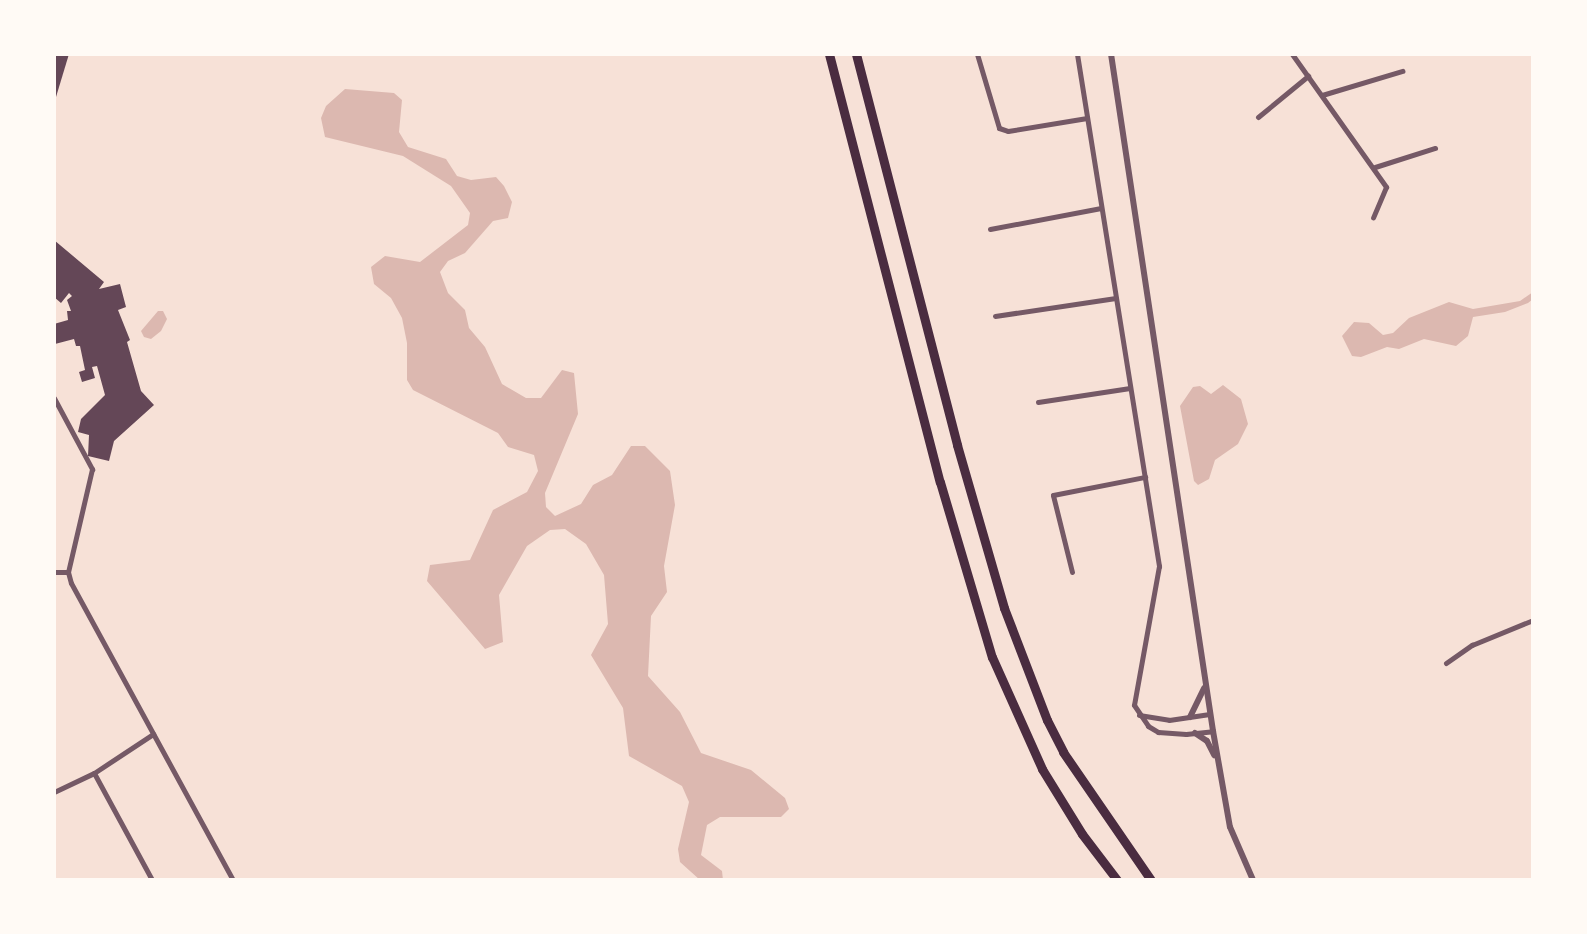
<!DOCTYPE html>
<html>
<head>
<meta charset="utf-8">
<style>
	body { margin:0 }
	#map { position:relative; width:1587px; height:934px; overflow:hidden; background:#f7e1d7; font-family:"DejaVu Sans",sans-serif }
	div>[style] { position:absolute }
	[style*='--x'] { left:calc(var(--x)*1px); top:calc(var(--y)*1px); width:calc(var(--w)*1px); rotate:calc(var(--a)*1deg) }
	.water>* { inset:0; background:#dcb8b0 }
	.building>* { inset:0; background:#644757 }
	.minor>* { height:5px; margin:-2.5px; padding:0 2.5px; transform-origin:2.5px; border-radius:2.5px; background:#755966 }
	.tertiary>* { height:6px; margin:-3px; padding:0 3px; transform-origin:3px; border-radius:3px; background:#755966 }
	.motorway>* { height:9px; margin:-4.5px; padding:0 4.5px; transform-origin:4.5px; border-radius:4.5px; background:#4a2c40 }
	span { translate:-50% -50%; white-space:nowrap; text-align:center; line-height:1.15; -webkit-text-stroke:6px #fffaf5; paint-order:stroke }
	.frame { position:absolute; inset:0; border:56px solid #fffaf5; pointer-events:none }
</style>
</head>
<body>
<div id="map">
	<div class="water">
		<div style="clip-path:polygon(345px 89px,394px 93px,402px 100px,399px 132px,408px 147px,446px 159px,457px 176px,471px 180px,496px 177px,504px 186px,512px 202px,508px 218px,493px 221px,465px 253px,448px 261px,440px 272px,448px 293px,465px 310px,469px 328px,485px 347px,502px 384px,526px 398px,541px 398px,562px 370px,574px 373px,578px 414px,545px 493px,546px 507px,555px 516px,581px 504px,593px 485px,612px 475px,631px 446px,645px 446px,670px 471px,675px 505px,664px 566px,667px 592px,651px 616px,648px 676px,680px 712px,701px 753px,751px 770px,785px 798px,789px 809px,781px 817px,720px 817px,707px 825px,701px 855px,722px 871px,723px 880px,700px 880px,680px 862px,678px 849px,689px 802px,682px 786px,629px 756px,623px 708px,591px 655px,608px 624px,604px 575px,586px 544px,565px 529px,550px 530px,527px 546px,499px 595px,503px 642px,485px 649px,427px 581px,430px 565px,470px 560px,493px 510px,527px 492px,538px 471px,534px 455px,508px 447px,498px 433px,413px 390px,407px 380px,407px 343px,402px 318px,391px 298px,374px 284px,371px 267px,385px 256px,420px 262px,468px 225px,470px 213px,451px 186px,403px 156px,325px 137px,321px 118px,326px 106px)"></div>
		<div style="clip-path:polygon(1533px 292px,1533px 299px,1528px 303px,1505px 312px,1473px 317px,1468px 336px,1456px 346px,1424px 339px,1399px 349px,1387px 347px,1361px 357px,1352px 356px,1342px 336px,1354px 322px,1369px 323px,1383px 335px,1393px 333px,1409px 318px,1449px 302px,1473px 309px,1520px 301px)"></div>
		<div style="clip-path:polygon(158px 311px,163px 311px,167px 319px,161px 331px,151px 339px,144px 337px,141px 331px)"></div>
		<div style="clip-path:polygon(1223px 385px,1241px 399px,1248px 424px,1238px 444px,1215px 460px,1209px 479px,1198px 485px,1194px 481px,1180px 406px,1193px 387px,1200px 386px,1211px 394px)"></div>
	</div>
	<div class="building">
		<div style="clip-path:polygon(54px 54px,69px 54px,56px 97px,54px 96px)"></div>
		<div style="clip-path:polygon(54px 240px,104px 282px,99px 289px,120px 284px,126px 307px,118px 310px,130px 340px,127px 342px,141px 391px,154px 405px,114px 441px,109px 461px,88px 456px,89px 435px,78px 432px,81px 419px,105px 395px,97px 366px,92px 367px,95px 378px,82px 382px,79px 372px,85px 370px,80px 346px,76px 346px,74px 339px,55px 344px,54px 340px,54px 324px,68px 320px,67px 311px,71px 311px,67px 300px,72px 296px,69px 293px,61px 303px,54px 297px)"></div>
	</div>
	<div class="minor">
		<div style="--x:977;--y:54;--w:77;--a:73.4"></div>
		<div style="--x:999;--y:128;--w:9;--a:18"></div>
		<div style="--x:1008;--y:131;--w:80;--a:-9.3"></div>
		<div style="--x:1077;--y:54;--w:519;--a:80.9"></div>
		<div style="--x:1159;--y:566;--w:141;--a:100.2"></div>
		<div style="--x:1134;--y:705;--w:25;--a:56"></div>
		<div style="--x:1148;--y:726;--w:12;--a:31"></div>
		<div style="--x:1158;--y:732;--w:28;--a:4"></div>
		<div style="--x:1186;--y:734;--w:27;--a:-6"></div>
		<div style="--x:1292;--y:54;--w:163;--a:54.7"></div>
		<div style="--x:1386;--y:187;--w:33;--a:113"></div>
		<div style="--x:1322;--y:95;--w:84;--a:-16.7"></div>
		<div style="--x:1258;--y:117;--w:65;--a:-39.4"></div>
		<div style="--x:1375;--y:167;--w:63;--a:-17.6"></div>
		<div style="--x:990;--y:229;--w:113;--a:-10.7"></div>
		<div style="--x:995;--y:316;--w:122;--a:-8.5"></div>
		<div style="--x:54;--y:398;--w:81;--a:61.8"></div>
		<div style="--x:92;--y:469;--w:106;--a:103.1"></div>
		<div style="--x:68;--y:572;--w:11;--a:75"></div>
		<div style="--x:71;--y:583;--w:338;--a:61.4"></div>
		<div style="--x:1038;--y:402;--w:93;--a:-8.7"></div>
		<div style="--x:54;--y:572;--w:14;--a:0"></div>
		<div style="--x:1072;--y:572;--w:79;--a:-103.9"></div>
		<div style="--x:1053;--y:495;--w:94;--a:-11.1"></div>
		<div style="--x:1446;--y:663;--w:32;--a:-35"></div>
		<div style="--x:1472;--y:645;--w:66;--a:-22.3"></div>
		<div style="--x:1139;--y:715;--w:30;--a:9"></div>
		<div style="--x:1169;--y:720;--w:41;--a:-8.3"></div>
		<div style="--x:94;--y:773;--w:122;--a:61.5"></div>
		<div style="--x:54;--y:792;--w:44;--a:-25.4"></div>
		<div style="--x:94;--y:773;--w:71;--a:-33.5"></div>
	</div>
	<div class="tertiary">
		<div style="--x:1111;--y:54;--w:685;--a:81.43"></div>
		<div style="--x:1213;--y:731;--w:97;--a:80"></div>
		<div style="--x:1230;--y:827;--w:58;--a:66.5"></div>
		<div style="--x:1190;--y:717;--w:32;--a:-64"></div>
		<div style="--x:1195;--y:733;--w:14;--a:34"></div>
		<div style="--x:1207;--y:741;--w:16;--a:63"></div>
	</div>
	<div class="motorway">
		<div style="--x:829;--y:54;--w:442;--a:75.5"></div>
		<div style="--x:940;--y:482;--w:183;--a:73.5"></div>
		<div style="--x:992;--y:657;--w:123;--a:65.9"></div>
		<div style="--x:1042;--y:769;--w:76;--a:58.4"></div>
		<div style="--x:1082;--y:834;--w:58;--a:52.7"></div>
		<div style="--x:856;--y:54;--w:404;--a:75.5"></div>
		<div style="--x:957;--y:445;--w:170;--a:73.9"></div>
		<div style="--x:1004;--y:608;--w:120;--a:69"></div>
		<div style="--x:1047;--y:720;--w:36;--a:63"></div>
		<div style="--x:1063;--y:752;--w:155;--a:55.5"></div>
	</div>
	<div class="frame"></div>
</div>
</body>
</html>
